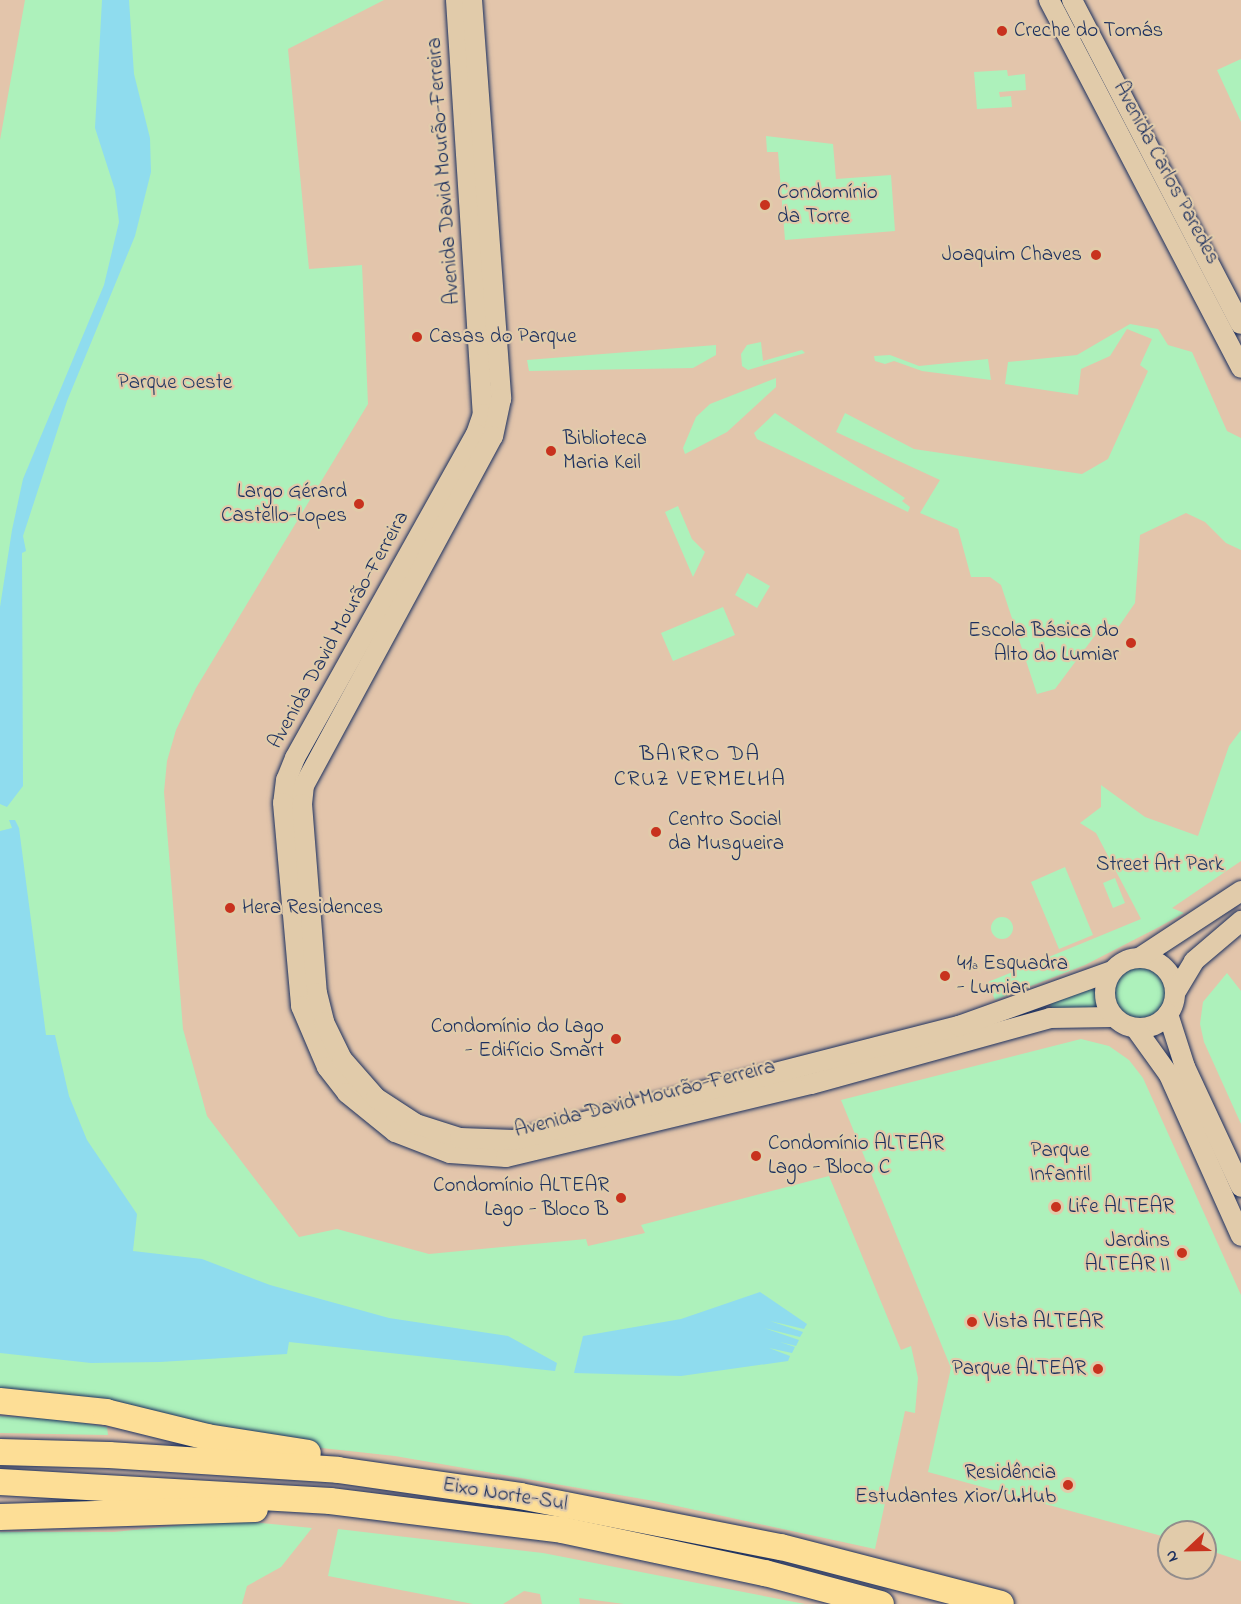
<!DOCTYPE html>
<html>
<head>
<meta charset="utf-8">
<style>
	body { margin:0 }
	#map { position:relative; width:1241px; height:1604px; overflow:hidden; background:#e3c5ab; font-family:"Indie Flower",sans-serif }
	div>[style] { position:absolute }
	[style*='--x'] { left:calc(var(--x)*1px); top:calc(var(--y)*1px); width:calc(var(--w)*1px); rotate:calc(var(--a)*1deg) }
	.green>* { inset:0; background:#adf1bb }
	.round { border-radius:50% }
	.water>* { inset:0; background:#8fdcee }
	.roads { filter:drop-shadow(0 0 2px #1b2f5e) drop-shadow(0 0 2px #1b2f5e) }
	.tertiary>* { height:20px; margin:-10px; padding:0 10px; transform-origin:10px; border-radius:10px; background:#e1cbaa }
	.tertiary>.ring { margin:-10px; padding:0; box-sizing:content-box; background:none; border:20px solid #e1cbaa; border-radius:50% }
	.trunk>* { height:26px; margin:-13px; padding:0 13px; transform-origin:13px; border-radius:13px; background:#fdde96 }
	.dots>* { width:16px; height:16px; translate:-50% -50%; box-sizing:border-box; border:3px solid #e1cbaa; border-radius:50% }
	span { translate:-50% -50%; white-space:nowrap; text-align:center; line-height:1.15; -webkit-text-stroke:4.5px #e1cbaa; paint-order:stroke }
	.poi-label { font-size:21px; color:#1b2f5e }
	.left { translate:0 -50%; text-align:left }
	.right { translate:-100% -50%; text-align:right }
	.street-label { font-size:21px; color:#1b2f5e }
	.park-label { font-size:21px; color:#223963 }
	.neighbourhood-label { font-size:22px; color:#1b2f5e; letter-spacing:1.5px }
	.north { position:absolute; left:1157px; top:1520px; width:60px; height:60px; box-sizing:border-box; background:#e1cbaa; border:2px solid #928d8c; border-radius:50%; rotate:248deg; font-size:16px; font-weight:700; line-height:24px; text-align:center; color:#1b2f5e }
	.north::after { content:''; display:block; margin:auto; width:21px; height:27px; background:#c8321e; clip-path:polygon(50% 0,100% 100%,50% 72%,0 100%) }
</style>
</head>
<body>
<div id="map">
	<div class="green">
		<div style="clip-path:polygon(25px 0,384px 0,288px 49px,309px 269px,362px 265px,368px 404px,196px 688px,176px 730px,167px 761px,164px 792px,183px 1029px,207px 1116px,299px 1237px,337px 1229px,429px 1254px,586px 1239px,588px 1246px,645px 1233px,641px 1225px,829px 1176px,901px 1350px,911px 1346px,918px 1378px,915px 1413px,905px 1411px,875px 1549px,654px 1501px,395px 1456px,285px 1444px,78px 1396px,0 1390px,0 140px)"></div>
		<div style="clip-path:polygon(1241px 59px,1241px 122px,1217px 70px)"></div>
		<div style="clip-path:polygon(1007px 70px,1008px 76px,1025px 74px,1026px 90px,999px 92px,1000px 97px,1011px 96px,1012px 107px,977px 109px,974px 72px)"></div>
		<div style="clip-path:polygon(766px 136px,833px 144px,836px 179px,891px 175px,895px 231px,785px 240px,778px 152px,767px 152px)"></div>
		<div style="clip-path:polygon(1130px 324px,1158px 329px,1168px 345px,1192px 352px,1227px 431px,1241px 438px,1241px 550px,1226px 543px,1205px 522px,1186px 513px,1140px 535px,1135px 603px,1117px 629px,1105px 622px,1055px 689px,1037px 694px,1001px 585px,990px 577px,971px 577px,958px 529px,920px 513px,940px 480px,836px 432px,845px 413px,914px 449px,1082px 474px,1108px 459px,1148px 371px,1140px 365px,1152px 339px,1127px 329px,1110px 356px,1081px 369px,1078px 395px,1005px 384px,1008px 362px,1077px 355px)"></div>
		<div style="clip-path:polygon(761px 342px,763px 361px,802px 350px,805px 353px,748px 370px,742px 366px,741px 354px,747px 345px)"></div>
		<div style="clip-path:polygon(716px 345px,716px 355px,693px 368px,529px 371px,527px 360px)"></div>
		<div style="clip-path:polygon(890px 355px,919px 366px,988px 359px,991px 380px,922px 371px,894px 361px,885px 364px,875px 361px,874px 356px)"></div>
		<div style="clip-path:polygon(776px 378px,776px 387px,727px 432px,685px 454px,683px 448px,696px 417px,710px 404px)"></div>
		<div style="clip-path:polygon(775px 413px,905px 498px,902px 501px,910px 507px,908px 512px,757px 439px,754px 433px)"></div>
		<div style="clip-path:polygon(678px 506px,692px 539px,705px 552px,693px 577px,665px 512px)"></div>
		<div style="clip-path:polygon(747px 573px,770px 586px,757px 608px,735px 595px)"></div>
		<div style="clip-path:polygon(723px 607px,735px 635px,673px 661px,661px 633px)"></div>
		<div style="clip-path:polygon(1241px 730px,1241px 861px,1172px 908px,1184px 913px,1159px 927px,1085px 965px,995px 1000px,988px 982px,1141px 919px,1096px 833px,1080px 823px,1101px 807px,1101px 785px,1145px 817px,1198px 836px,1229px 746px)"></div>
		<div style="clip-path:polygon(1065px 867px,1093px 935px,1059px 949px,1031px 882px)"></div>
		<div style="clip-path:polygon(1115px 878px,1125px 903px,1113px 908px,1103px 883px)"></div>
		<div class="round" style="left:991px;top:917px;width:22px;height:22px"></div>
		<div class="round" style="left:1112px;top:966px;width:56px;height:56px"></div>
		<div style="clip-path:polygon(1227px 973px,1241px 991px,1241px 1124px,1204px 1042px,1200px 1024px,1203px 1002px)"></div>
		<div style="clip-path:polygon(1097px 985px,1098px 1008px,1053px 1012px,1049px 1001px)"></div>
		<div style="clip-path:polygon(1081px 1039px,1109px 1046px,1129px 1060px,1143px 1078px,1241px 1295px,1241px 1561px,1205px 1549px,1205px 1532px,1169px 1532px,1169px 1538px,928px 1472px,951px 1368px,841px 1100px)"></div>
		<div style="clip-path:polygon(0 1416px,58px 1419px,107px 1427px,108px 1435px,0 1433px)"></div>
		<div style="clip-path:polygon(231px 1520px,312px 1528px,281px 1567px,247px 1586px,242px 1604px,0 1604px,0 1532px,114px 1532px)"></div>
		<div style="clip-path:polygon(338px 1529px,543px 1553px,805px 1604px,624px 1604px,579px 1598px,580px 1604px,542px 1604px,540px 1594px,524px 1591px,503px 1604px,473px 1604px,328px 1576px)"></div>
	</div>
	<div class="water">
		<div style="clip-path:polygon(102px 0,129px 0,134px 74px,150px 138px,151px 172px,135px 236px,67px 401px,23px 536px,26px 551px,22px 553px,23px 786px,7px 807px,0 804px,0 607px,12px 530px,23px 479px,104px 285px,119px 222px,115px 190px,95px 128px)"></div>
		<div style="clip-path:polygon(9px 820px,15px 820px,19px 828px,46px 1035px,55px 1035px,69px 1096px,87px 1140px,137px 1214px,133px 1251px,202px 1259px,270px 1285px,389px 1318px,508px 1336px,557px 1363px,555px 1371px,289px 1342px,287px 1354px,160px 1362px,91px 1363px,0 1353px,0 831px,12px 828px)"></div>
		<div style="clip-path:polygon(760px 1292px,807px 1324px,804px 1329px,770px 1321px,803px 1332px,800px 1337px,764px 1328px,799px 1340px,796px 1346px,780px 1342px,795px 1347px,792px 1353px,769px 1348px,790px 1356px,788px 1361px,681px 1376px,574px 1373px,583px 1336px,681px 1319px)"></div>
	</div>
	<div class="roads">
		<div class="tertiary">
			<div style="--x:456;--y:0;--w:415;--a:86.3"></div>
			<div style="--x:483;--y:414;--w:21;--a:109"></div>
			<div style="--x:476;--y:434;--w:371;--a:119.2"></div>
			<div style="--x:295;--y:758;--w:24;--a:112"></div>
			<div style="--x:286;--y:780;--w:23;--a:97"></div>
			<div style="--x:283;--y:803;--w:204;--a:84.9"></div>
			<div style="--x:301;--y:1006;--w:66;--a:66.9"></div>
			<div style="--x:327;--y:1067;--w:33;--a:52"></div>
			<div style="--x:347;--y:1093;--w:62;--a:39.1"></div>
			<div style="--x:395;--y:1132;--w:59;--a:20.9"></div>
			<div style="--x:450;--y:1153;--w:56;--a:4.1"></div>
			<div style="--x:506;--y:1157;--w:314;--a:-13.5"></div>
			<div style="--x:811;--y:1084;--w:248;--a:-15.4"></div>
			<div style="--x:1050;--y:1018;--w:63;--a:-0.9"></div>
			<div style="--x:472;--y:0;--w:400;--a:85.8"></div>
			<div style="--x:501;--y:399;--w:38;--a:102"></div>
			<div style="--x:493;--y:436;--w:397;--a:118.4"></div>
			<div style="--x:304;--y:785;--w:19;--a:96"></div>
			<div style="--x:302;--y:804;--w:190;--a:85.5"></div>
			<div style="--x:317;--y:993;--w:30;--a:76"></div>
			<div style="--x:324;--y:1022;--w:41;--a:64.1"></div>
			<div style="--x:342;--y:1059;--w:52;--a:48.9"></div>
			<div style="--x:376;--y:1098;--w:48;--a:33"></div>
			<div style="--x:416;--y:1124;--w:46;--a:17.7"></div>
			<div style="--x:460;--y:1138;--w:54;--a:2.1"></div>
			<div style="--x:514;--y:1140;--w:459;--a:-14.4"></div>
			<div style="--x:959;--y:1026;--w:163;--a:-19.8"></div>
			<div style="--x:1049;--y:0;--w:415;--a:62.4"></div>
			<div style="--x:1072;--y:0;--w:365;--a:62.5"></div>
			<div class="ring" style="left:1105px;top:958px;width:50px;height:50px"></div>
			<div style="--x:1139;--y:958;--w:122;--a:-33.3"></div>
			<div style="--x:1175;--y:993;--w:37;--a:-59"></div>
			<div style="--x:1194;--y:961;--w:62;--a:-40.4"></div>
			<div style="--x:1168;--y:1014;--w:56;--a:72.2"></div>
			<div style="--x:1185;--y:1067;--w:132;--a:65"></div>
			<div style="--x:1136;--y:1029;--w:57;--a:54.3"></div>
			<div style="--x:1169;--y:1075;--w:176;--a:65.9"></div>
		</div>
		<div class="trunk">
			<div style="--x:0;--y:1401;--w:107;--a:5.9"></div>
			<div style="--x:106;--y:1412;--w:104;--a:13.9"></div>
			<div style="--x:207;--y:1437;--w:102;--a:9"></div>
			<div style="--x:0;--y:1452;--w:109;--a:1.6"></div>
			<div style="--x:109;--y:1455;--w:229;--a:3.7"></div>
			<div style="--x:338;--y:1470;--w:184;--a:8.1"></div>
			<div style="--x:520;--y:1496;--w:266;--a:11.1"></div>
			<div style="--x:781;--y:1547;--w:227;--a:14.5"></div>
			<div style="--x:0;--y:1482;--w:331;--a:3.3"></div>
			<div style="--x:330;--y:1501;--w:234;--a:7.1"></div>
			<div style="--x:562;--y:1530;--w:208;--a:12"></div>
			<div style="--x:765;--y:1573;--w:120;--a:15"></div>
			<div style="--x:0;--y:1517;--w:255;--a:-1.8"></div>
		</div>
	</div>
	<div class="dots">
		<div style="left:1002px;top:31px;background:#c8321e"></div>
		<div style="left:765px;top:205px;background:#c8321e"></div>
		<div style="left:1096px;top:255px;background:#c8321e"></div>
		<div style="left:417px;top:337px;background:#c8321e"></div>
		<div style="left:551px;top:451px;background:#c8321e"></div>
		<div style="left:359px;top:504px;background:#c8321e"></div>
		<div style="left:1131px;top:643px;background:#c8321e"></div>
		<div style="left:656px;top:832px;background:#c8321e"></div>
		<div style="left:230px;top:908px;background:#c8321e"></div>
		<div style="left:945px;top:976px;background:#c8321e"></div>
		<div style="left:616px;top:1039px;background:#c8321e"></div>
		<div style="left:756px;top:1156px;background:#c8321e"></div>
		<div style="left:621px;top:1198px;background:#c8321e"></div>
		<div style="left:1056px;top:1207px;background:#c8321e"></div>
		<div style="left:1182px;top:1253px;background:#c8321e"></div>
		<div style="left:972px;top:1322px;background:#c8321e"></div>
		<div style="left:1098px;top:1369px;background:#c8321e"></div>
		<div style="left:1068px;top:1485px;background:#c8321e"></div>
	</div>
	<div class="poi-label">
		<span class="left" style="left:1014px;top:31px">Creche do Tomás</span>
		<span class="left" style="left:777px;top:205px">Condomínio<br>da Torre</span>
		<span class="right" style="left:1082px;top:255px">Joaquim Chaves</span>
		<span class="left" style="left:429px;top:337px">Casas do Parque</span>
		<span class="left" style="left:563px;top:451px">Biblioteca<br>Maria Keil</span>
		<span class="right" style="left:347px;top:504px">Largo Gérard<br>Castello-Lopes</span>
		<span class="right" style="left:1119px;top:643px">Escola Básica do<br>Alto do Lumiar</span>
		<span class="left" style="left:668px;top:832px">Centro Social<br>da Musgueira</span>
		<span class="left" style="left:242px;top:908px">Hera Residences</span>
		<span class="left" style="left:957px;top:976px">41ª Esquadra<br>- Lumiar</span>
		<span class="right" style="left:604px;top:1039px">Condomínio do Lago<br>- Edifício Smart</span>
		<span class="left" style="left:768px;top:1156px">Condomínio ALTEAR<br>Lago - Bloco C</span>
		<span class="right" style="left:609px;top:1198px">Condomínio ALTEAR<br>Lago - Bloco B</span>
		<span class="left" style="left:1068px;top:1207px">Life ALTEAR</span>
		<span class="right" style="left:1170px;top:1253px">Jardins<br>ALTEAR II</span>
		<span class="left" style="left:984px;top:1322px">Vista ALTEAR</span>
		<span class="right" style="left:1086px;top:1369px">Parque ALTEAR</span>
		<span class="right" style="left:1056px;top:1485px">Residência<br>Estudantes Xior/U.Hub</span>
	</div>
	<div class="street-label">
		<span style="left:444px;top:171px;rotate:-94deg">Avenida David Mourão-Ferreira</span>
		<span style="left:1166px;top:173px;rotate:62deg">Avenida Carlos Paredes</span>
		<span style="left:339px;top:630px;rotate:-61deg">Avenida David Mourão-Ferreira</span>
		<span style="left:645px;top:1099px;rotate:-14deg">Avenida David Mourão-Ferreira</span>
		<span style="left:505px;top:1495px;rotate:9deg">Eixo Norte-Sul</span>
	</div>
	<div class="park-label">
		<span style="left:175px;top:383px">Parque Oeste</span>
		<span style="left:1160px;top:865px">Street Art Park</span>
		<span style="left:1060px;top:1163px">Parque<br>Infantil</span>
	</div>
	<div class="neighbourhood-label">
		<span style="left:700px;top:768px">BAIRRO DA<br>CRUZ VERMELHA</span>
	</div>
	<div class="north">N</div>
</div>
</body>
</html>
